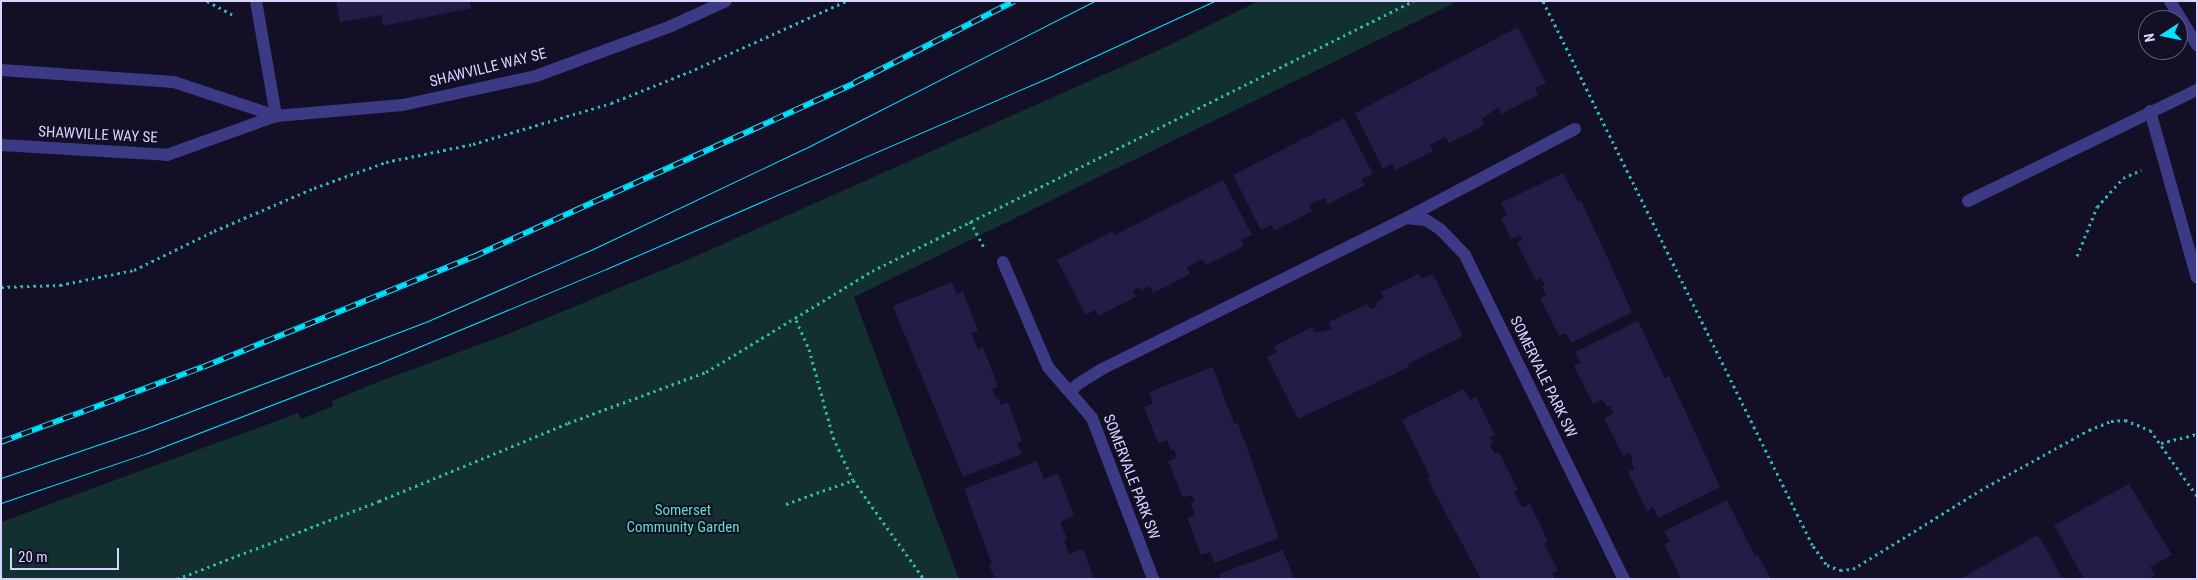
<!DOCTYPE html>
<html>
<head>
<meta charset="utf-8">
<style>
	body { margin:0 }
	#map { position:relative; width:2198px; height:580px; overflow:hidden; background:#130f26; font-family:"Roboto Condensed",sans-serif }
	div>[style] { position:absolute }
	[style*='--x'] { left:calc(var(--x)*1px); top:calc(var(--y)*1px); width:calc(var(--w)*1px); rotate:calc(var(--a)*1deg) }
	.green>* { inset:0; background:#12302f }
	.building>* { inset:0; background:#241b47 }
	.path>* { height:3px; margin-top:-1.5px; transform-origin:0; background:repeating-linear-gradient(90deg,#2fb8b0 0 2.5px,transparent 0 6.5px) }
	.service>* { height:12px; margin:-6px; padding:0 6px; transform-origin:6px; border-radius:6px; background:#3d3a85 }
	.minor>* { height:12px; margin:-6px; padding:0 6px; transform-origin:6px; border-radius:6px; background:#3d3a85 }
	.tram>* { height:1px; margin:-0.5px; padding:0 0.5px; transform-origin:0.5px; border-radius:0.5px; background:#00e5ff }
	.rail>* { height:5.5px; margin-top:-2.75px; transform-origin:0; background:repeating-linear-gradient(90deg,#130f26 0 11px,#00e5ff 0 22px); box-sizing:border-box; border-block:1px solid #00e5ff }
	span { translate:-50% -50%; white-space:nowrap; text-align:center; line-height:1.15; -webkit-text-stroke:4px #130f26; paint-order:stroke }
	.street-label { font-size:15px; color:#d9d4ff }
	.park-label { font-size:15px; color:#5fe0c0 }
	.frame { position:absolute; inset:0; border:2px solid #d9d4ff; pointer-events:none }
	.north { position:absolute; left:2138px; top:10px; width:50px; height:50px; box-sizing:border-box; background:#130f26; border:1px solid #625e7d; border-radius:50%; rotate:259deg; font-size:14px; font-weight:700; line-height:20px; text-align:center; color:#d9d4ff }
	.north::after { content:''; display:block; margin:auto; width:18px; height:22px; background:#00e5ff; clip-path:polygon(50% 0,100% 100%,50% 72%,0 100%) }
	.scale { position:absolute; left:10px; top:548px; width:109px; height:22px; box-sizing:border-box; border:2px solid #d9d4ff; border-top:0; padding-left:6px; font-size:15px; line-height:18px; white-space:nowrap; color:#d9d4ff; -webkit-text-stroke:4px #130f26; paint-order:stroke }
</style>
</head>
<body>
<div id="map">
	<div class="green">
		<div style="clip-path:polygon(1259px 1px,1458px 1px,854px 297px,959px 579px,1px 579px,1px 522px,298px 413px,301px 419px,333px 406px,332px 401px,370px 385px,508px 334px,694px 257px,1157px 51px)"></div>
	</div>
	<div class="building">
		<div style="clip-path:polygon(336px 1px,470px 1px,471px 8px,383px 26px,381px 15px,340px 22px)"></div>
		<div style="clip-path:polygon(1518px 27px,1546px 83px,1535px 88px,1538px 95px,1501px 114px,1498px 107px,1482px 119px,1485px 125px,1449px 143px,1445px 137px,1430px 145px,1433px 151px,1395px 170px,1392px 164px,1383px 169px,1355px 113px)"></div>
		<div style="clip-path:polygon(1344px 118px,1373px 174px,1362px 179px,1365px 185px,1328px 204px,1324px 198px,1309px 205px,1312px 211px,1274px 231px,1272px 225px,1261px 230px,1233px 175px)"></div>
		<div style="clip-path:polygon(1563px 173px,1578px 202px,1581px 200px,1632px 312px,1571px 343px,1566px 333px,1559px 336px,1540px 298px,1546px 295px,1542px 287px,1545px 285px,1541px 278px,1536px 281px,1517px 243px,1522px 240px,1520px 235px,1511px 239px,1501px 218px,1507px 215px,1501px 203px)"></div>
		<div style="clip-path:polygon(1223px 180px,1252px 235px,1241px 240px,1244px 246px,1206px 265px,1203px 259px,1187px 267px,1190px 274px,1153px 293px,1150px 286px,1142px 290px,1140px 287px,1133px 290px,1136px 297px,1098px 316px,1095px 310px,1086px 315px,1057px 260px,1113px 231px,1115px 235px)"></div>
		<div style="clip-path:polygon(1418px 274px,1421px 279px,1433px 274px,1463px 336px,1408px 364px,1409px 367px,1298px 419px,1267px 357px,1277px 352px,1274px 346px,1312px 327px,1315px 333px,1332px 329px,1329px 322px,1367px 304px,1370px 309px,1377px 306px,1375px 303px,1384px 298px,1381px 292px)"></div>
		<div style="clip-path:polygon(952px 282px,957px 294px,963px 291px,978px 331px,971px 333px,978px 350px,983px 347px,998px 387px,992px 389px,996px 398px,998px 396px,1001px 405px,1008px 402px,1022px 441px,1017px 443px,1022px 454px,963px 477px,893px 306px)"></div>
		<div style="clip-path:polygon(1638px 321px,1665px 378px,1669px 376px,1720px 487px,1658px 518px,1653px 507px,1647px 511px,1628px 472px,1634px 469px,1631px 461px,1633px 460px,1629px 453px,1623px 456px,1604px 418px,1613px 413px,1610px 406px,1607px 407px,1602px 399px,1593px 404px,1574px 366px,1581px 363px,1575px 352px)"></div>
		<div style="clip-path:polygon(1213px 367px,1234px 424px,1238px 423px,1279px 538px,1214px 563px,1210px 552px,1201px 555px,1187px 518px,1195px 515px,1191px 504px,1195px 502px,1191px 495px,1183px 498px,1168px 461px,1177px 458px,1174px 449px,1171px 450px,1167px 440px,1158px 443px,1144px 407px,1153px 403px,1149px 392px)"></div>
		<div style="clip-path:polygon(1464px 389px,1470px 400px,1476px 397px,1495px 435px,1490px 437px,1493px 442px,1490px 445px,1495px 454px,1499px 452px,1518px 490px,1514px 492px,1518px 500px,1523px 507px,1530px 504px,1548px 541px,1544px 544px,1558px 570px,1552px 573px,1555px 579px,1481px 579px,1427px 478px,1430px 476px,1402px 420px)"></div>
		<div style="clip-path:polygon(1037px 461px,1044px 479px,1058px 473px,1074px 516px,1060px 522px,1067px 539px,1064px 540px,1069px 554px,1083px 549px,1094px 579px,995px 579px,989px 565px,992px 564px,964px 489px)"></div>
		<div style="clip-path:polygon(2129px 484px,2172px 555px,2150px 567px,2155px 575px,2149px 579px,2084px 579px,2054px 525px)"></div>
		<div style="clip-path:polygon(1727px 500px,1755px 556px,1758px 555px,1771px 579px,1681px 579px,1664px 544px,1670px 542px,1664px 531px)"></div>
		<div style="clip-path:polygon(2038px 535px,2063px 579px,1960px 579px)"></div>
		<div style="clip-path:polygon(1283px 550px,1294px 579px,1220px 579px,1219px 574px)"></div>
	</div>
	<div class="path">
		<div style="--x:207;--y:1;--w:30;--a:28"></div>
		<div style="--x:1543;--y:1;--w:608;--a:63.65"></div>
		<div style="--x:1813;--y:546;--w:24;--a:54"></div>
		<div style="--x:1827;--y:565;--w:14;--a:21"></div>
		<div style="--x:1840;--y:570;--w:13;--a:-4"></div>
		<div style="--x:1853;--y:569;--w:156;--a:-31.7"></div>
		<div style="--x:1986;--y:487;--w:118;--a:-29"></div>
		<div style="--x:2089;--y:430;--w:24;--a:-22"></div>
		<div style="--x:2111;--y:421;--w:14;--a:-4"></div>
		<div style="--x:2125;--y:420;--w:27;--a:22"></div>
		<div style="--x:2150;--y:430;--w:81;--a:54.5"></div>
		<div style="--x:970;--y:221;--w:30;--a:62"></div>
		<div style="--x:2077;--y:256;--w:53;--a:-67.8"></div>
		<div style="--x:2097;--y:207;--w:39;--a:-48"></div>
		<div style="--x:2123;--y:178;--w:20;--a:-24"></div>
		<div style="--x:1;--y:287;--w:59;--a:-1.9"></div>
		<div style="--x:60;--y:285;--w:76;--a:-11.5"></div>
		<div style="--x:134;--y:270;--w:89;--a:-26"></div>
		<div style="--x:214;--y:231;--w:109;--a:-23.3"></div>
		<div style="--x:314;--y:188;--w:77;--a:-19.9"></div>
		<div style="--x:386;--y:162;--w:89;--a:-11.7"></div>
		<div style="--x:473;--y:144;--w:144;--a:-16.5"></div>
		<div style="--x:611;--y:103;--w:84;--a:-21.7"></div>
		<div style="--x:689;--y:72;--w:172;--a:-24.3"></div>
		<div style="--x:796;--y:320;--w:32;--a:66"></div>
		<div style="--x:809;--y:349;--w:91;--a:74.7"></div>
		<div style="--x:833;--y:437;--w:47;--a:65.1"></div>
		<div style="--x:853;--y:480;--w:122;--a:54.4"></div>
		<div style="--x:2161;--y:443;--w:37;--a:-14"></div>
		<div style="--x:786;--y:504;--w:71;--a:-19.7"></div>
		<div style="--x:177;--y:579;--w:217;--a:-21.1"></div>
		<div style="--x:379;--y:501;--w:204;--a:-22.4"></div>
		<div style="--x:568;--y:423;--w:147;--a:-20.3"></div>
		<div style="--x:706;--y:372;--w:194;--a:-31.3"></div>
		<div style="--x:872;--y:271;--w:605;--a:-26.52"></div>
	</div>
	<div class="service">
		<div style="--x:256;--y:1;--w:117;--a:80.1"></div>
		<div style="--x:2170;--y:1;--w:52;--a:58.5"></div>
		<div style="--x:2150;--y:111;--w:173;--a:74.3"></div>
		<div style="--x:1968;--y:201;--w:254;--a:-25.9"></div>
		<div style="--x:1406;--y:218;--w:20;--a:6"></div>
		<div style="--x:1426;--y:220;--w:17;--a:33"></div>
		<div style="--x:1440;--y:229;--w:36;--a:46"></div>
		<div style="--x:1465;--y:255;--w:361;--a:63.9"></div>
		<div style="--x:1003;--y:262;--w:114;--a:66.8"></div>
		<div style="--x:1048;--y:367;--w:67;--a:49.2"></div>
		<div style="--x:1092;--y:418;--w:172;--a:69.2"></div>
		<div style="--x:1070;--y:392;--w:11;--a:-45"></div>
		<div style="--x:1078;--y:384;--w:28;--a:-32"></div>
		<div style="--x:1102;--y:369;--w:339;--a:-26.4"></div>
		<div style="--x:1406;--y:218;--w:191;--a:-27.8"></div>
	</div>
	<div class="minor">
		<div style="--x:1;--y:70;--w:173;--a:4"></div>
		<div style="--x:174;--y:82;--w:108;--a:18.4"></div>
		<div style="--x:1;--y:145;--w:166;--a:3.4"></div>
		<div style="--x:167;--y:155;--w:116;--a:-19.7"></div>
		<div style="--x:276;--y:116;--w:127;--a:-5"></div>
		<div style="--x:403;--y:105;--w:136;--a:-12.3"></div>
		<div style="--x:536;--y:76;--w:144;--a:-20.3"></div>
		<div style="--x:671;--y:26;--w:60;--a:-24.4"></div>
	</div>
	<div class="tram">
		<div style="--x:1;--y:478;--w:151;--a:-18.9"></div>
		<div style="--x:144;--y:429;--w:304;--a:-20.8"></div>
		<div style="--x:428;--y:321;--w:180;--a:-23.6"></div>
		<div style="--x:593;--y:249;--w:233;--a:-25.4"></div>
		<div style="--x:804;--y:149;--w:326;--a:-27"></div>
		<div style="--x:1;--y:503;--w:154;--a:-18.9"></div>
		<div style="--x:147;--y:453;--w:250;--a:-21.1"></div>
		<div style="--x:380;--y:363;--w:245;--a:-22.6"></div>
		<div style="--x:606;--y:269;--w:488;--a:-23.4"></div>
		<div style="--x:1054;--y:75;--w:176;--a:-24.8"></div>
	</div>
	<div class="rail">
		<div style="--x:1;--y:442;--w:215;--a:-20.4"></div>
		<div style="--x:203;--y:367;--w:292;--a:-22.2"></div>
		<div style="--x:473;--y:257;--w:419;--a:-24.5"></div>
		<div style="--x:854;--y:83;--w:180;--a:-27.1"></div>
	</div>
	<div class="street-label">
		<span style="left:488px;top:68px;rotate:-14deg">SHAWVILLE WAY SE</span>
		<span style="left:98px;top:135px;rotate:3deg">SHAWVILLE WAY SE</span>
		<span style="left:1543px;top:377px;rotate:64deg">SOMERVALE PARK SW</span>
		<span style="left:1131px;top:477px;rotate:69deg">SOMERVALE PARK SW</span>
	</div>
	<div class="park-label">
		<span style="left:683px;top:519px">Somerset<br>Community Garden</span>
	</div>
	<div class="frame"></div>
	<div class="north">N</div>
	<div class="scale">20 m</div>
</div>
</body>
</html>
